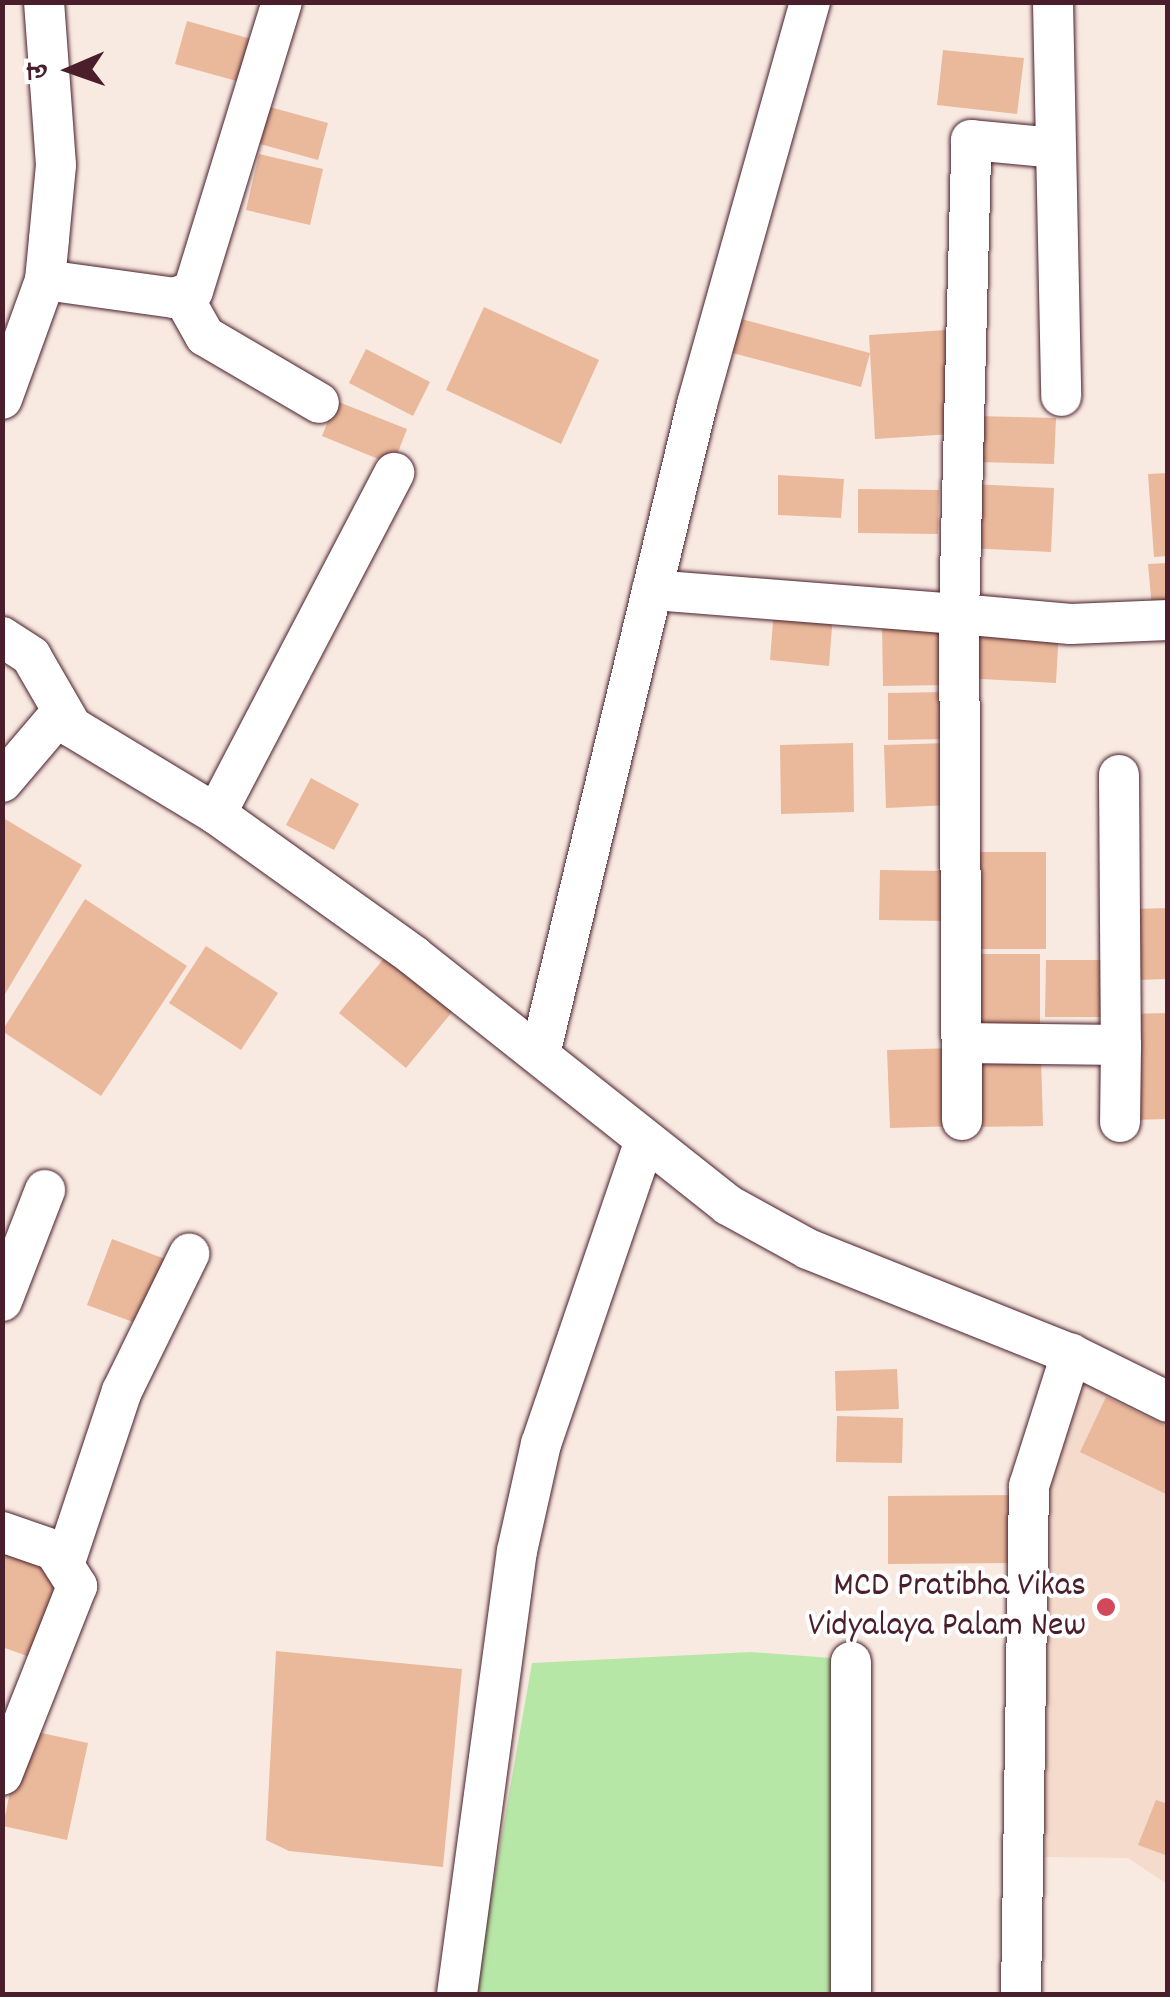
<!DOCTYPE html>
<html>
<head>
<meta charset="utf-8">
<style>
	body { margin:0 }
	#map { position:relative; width:1170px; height:1997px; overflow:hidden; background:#f9eae1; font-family:Dekko,"Playpen Sans Deva",sans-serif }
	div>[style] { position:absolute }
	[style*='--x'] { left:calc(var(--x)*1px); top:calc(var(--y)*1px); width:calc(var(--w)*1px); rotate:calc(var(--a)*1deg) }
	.built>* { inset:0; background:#f4dbcc }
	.green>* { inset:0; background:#b7e7a7 }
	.building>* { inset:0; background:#eab89b }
	.roads { filter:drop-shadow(0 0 2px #4a1f2b) drop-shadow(0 0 2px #4a1f2b) }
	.minor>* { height:40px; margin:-20px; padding:0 20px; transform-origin:20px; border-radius:20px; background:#fff }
	.dots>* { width:28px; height:28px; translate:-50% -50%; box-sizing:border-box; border:5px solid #fff; border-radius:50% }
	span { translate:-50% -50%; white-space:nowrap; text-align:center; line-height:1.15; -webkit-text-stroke:8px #fff; paint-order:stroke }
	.poi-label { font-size:35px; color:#4a1f2b }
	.right { translate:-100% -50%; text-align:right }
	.frame { position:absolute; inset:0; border:5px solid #4a1f2b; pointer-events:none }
	.north { position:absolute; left:20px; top:20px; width:100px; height:100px; -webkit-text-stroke:8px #fff; paint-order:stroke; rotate:268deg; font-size:28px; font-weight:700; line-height:40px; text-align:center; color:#4a1f2b }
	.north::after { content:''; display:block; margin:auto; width:35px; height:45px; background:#4a1f2b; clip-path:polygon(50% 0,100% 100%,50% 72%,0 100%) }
</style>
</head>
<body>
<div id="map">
	<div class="built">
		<div style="clip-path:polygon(1078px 1372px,1167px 1413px,1167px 1884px,1128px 1858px,1045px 1857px,1049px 1472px)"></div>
	</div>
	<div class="green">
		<div style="clip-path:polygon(751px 1652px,844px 1659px,860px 1994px,474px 1994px,532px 1663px)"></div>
	</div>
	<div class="building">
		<div style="clip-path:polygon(187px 21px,255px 40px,244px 83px,175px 64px)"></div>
		<div style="clip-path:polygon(943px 50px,1024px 58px,1017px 114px,937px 105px)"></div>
		<div style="clip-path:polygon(270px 107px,328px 123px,318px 160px,260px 144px)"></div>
		<div style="clip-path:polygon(259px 154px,323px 169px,310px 225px,246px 210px)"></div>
		<div style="clip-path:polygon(484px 307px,599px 360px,561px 444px,446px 390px)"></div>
		<div style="clip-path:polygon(730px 316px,870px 353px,861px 387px,721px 350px)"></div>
		<div style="clip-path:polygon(946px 330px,952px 434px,875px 439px,869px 335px)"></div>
		<div style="clip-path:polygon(366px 349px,430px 382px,413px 416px,349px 383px)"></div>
		<div style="clip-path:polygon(336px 401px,407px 429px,393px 465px,322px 436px)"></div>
		<div style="clip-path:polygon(976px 416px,1056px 418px,1054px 464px,975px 462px)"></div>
		<div style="clip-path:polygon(1168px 473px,1168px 556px,1154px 557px,1148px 474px)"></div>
		<div style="clip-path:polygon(778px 475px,844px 479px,841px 518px,778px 515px)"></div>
		<div style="clip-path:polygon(972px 484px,1054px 488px,1051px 552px,969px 548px)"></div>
		<div style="clip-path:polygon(858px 489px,939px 490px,938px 534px,858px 533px)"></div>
		<div style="clip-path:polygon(1168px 563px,1168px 607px,1152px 608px,1148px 564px)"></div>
		<div style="clip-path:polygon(774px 609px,833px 614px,829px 666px,770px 660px)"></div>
		<div style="clip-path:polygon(966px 623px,1059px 628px,1056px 683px,963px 678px)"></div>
		<div style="clip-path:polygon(949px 624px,949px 685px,883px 686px,882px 625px)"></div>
		<div style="clip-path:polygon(947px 692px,948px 739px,888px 740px,888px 693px)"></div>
		<div style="clip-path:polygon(853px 743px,854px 812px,781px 814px,780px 745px)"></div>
		<div style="clip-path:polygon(948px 743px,950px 805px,886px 808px,884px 745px)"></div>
		<div style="clip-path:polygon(311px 778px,359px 804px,334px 850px,286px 825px)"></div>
		<div style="clip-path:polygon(5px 819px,82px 865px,2px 999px,2px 823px)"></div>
		<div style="clip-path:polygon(969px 852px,1046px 852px,1046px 949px,969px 949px)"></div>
		<div style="clip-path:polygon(880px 870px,947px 871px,945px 921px,879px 920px)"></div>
		<div style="clip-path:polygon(85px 899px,187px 966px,101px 1096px,2px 1031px)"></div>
		<div style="clip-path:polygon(1168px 908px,1168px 979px,1136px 980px,1133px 909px)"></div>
		<div style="clip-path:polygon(206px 946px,278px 993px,241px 1050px,169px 1003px)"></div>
		<div style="clip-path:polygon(973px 954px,1040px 954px,1040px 1033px,973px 1034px)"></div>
		<div style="clip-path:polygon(385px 957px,452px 1012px,406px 1068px,339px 1013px)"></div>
		<div style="clip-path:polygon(1046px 960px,1118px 960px,1118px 1017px,1045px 1017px)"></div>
		<div style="clip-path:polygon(1168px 1013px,1168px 1119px,1130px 1120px,1128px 1014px)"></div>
		<div style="clip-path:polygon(955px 1048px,958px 1126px,890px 1128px,887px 1050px)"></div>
		<div style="clip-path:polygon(1041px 1058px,1043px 1126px,973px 1127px,971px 1059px)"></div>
		<div style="clip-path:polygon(112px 1239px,165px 1259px,141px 1325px,87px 1305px)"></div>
		<div style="clip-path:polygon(897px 1369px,899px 1409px,836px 1411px,835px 1371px)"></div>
		<div style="clip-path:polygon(1106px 1397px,1168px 1427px,1168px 1495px,1080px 1452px)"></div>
		<div style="clip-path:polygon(837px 1416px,903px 1418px,902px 1463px,836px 1462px)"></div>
		<div style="clip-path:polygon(1015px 1495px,1016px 1563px,888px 1564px,888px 1496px)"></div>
		<div style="clip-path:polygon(2px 1551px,60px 1570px,30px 1657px,2px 1647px)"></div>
		<div style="clip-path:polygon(276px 1651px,462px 1669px,443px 1867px,289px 1851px,266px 1840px)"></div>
		<div style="clip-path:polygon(23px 1729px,88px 1743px,67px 1840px,3px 1826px)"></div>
		<div style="clip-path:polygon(1156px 1800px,1168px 1804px,1168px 1856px,1138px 1845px)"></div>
	</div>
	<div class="roads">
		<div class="minor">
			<div style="--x:1053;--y:2;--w:394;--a:88.8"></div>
			<div style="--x:45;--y:280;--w:130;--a:7.9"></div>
			<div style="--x:174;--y:298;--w:20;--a:-20"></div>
			<div style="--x:193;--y:291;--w:302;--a:-72.9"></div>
			<div style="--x:183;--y:297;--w:45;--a:60.6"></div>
			<div style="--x:205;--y:336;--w:132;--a:30.4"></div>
			<div style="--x:2;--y:399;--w:127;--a:-70.1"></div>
			<div style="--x:45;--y:280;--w:41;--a:-84.4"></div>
			<div style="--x:49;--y:239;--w:74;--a:-84.6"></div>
			<div style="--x:56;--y:165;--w:163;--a:-94.2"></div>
			<div style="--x:652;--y:590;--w:308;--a:4.5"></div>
			<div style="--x:959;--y:614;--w:474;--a:-88.5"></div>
			<div style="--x:971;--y:140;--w:85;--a:5.4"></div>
			<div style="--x:2;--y:637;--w:35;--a:33"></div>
			<div style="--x:31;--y:656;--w:82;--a:60"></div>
			<div style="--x:72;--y:727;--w:168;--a:31.1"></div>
			<div style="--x:216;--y:814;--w:244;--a:35.6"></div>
			<div style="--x:414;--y:956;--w:401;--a:38.4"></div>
			<div style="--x:728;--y:1205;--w:91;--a:28.8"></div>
			<div style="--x:808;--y:1249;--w:283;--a:21.8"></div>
			<div style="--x:1071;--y:1354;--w:108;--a:26.3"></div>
			<div style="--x:1119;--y:775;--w:270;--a:89.6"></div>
			<div style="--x:2;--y:782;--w:88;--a:-49.6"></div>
			<div style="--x:216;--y:814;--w:385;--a:-62.4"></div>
			<div style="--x:962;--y:1043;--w:159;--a:0.7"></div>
			<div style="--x:1121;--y:1045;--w:77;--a:90.7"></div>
			<div style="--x:541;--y:1050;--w:665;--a:-76.42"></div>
			<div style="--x:697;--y:404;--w:418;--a:-74.3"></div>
			<div style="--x:962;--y:1120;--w:506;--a:-90.34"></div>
			<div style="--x:959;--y:614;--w:112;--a:5.1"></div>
			<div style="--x:1071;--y:624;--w:97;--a:-2.4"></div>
			<div style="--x:2;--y:1301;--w:119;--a:-68.8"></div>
			<div style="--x:2;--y:1532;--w:55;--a:19.1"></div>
			<div style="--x:54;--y:1550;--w:43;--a:57.4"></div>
			<div style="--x:77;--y:1586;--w:203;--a:111.6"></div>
			<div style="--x:66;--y:1559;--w:177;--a:-71.6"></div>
			<div style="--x:122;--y:1391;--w:153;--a:-63.9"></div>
			<div style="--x:851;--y:1662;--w:332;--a:90"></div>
			<div style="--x:457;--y:1994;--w:447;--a:-82.3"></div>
			<div style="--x:517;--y:1551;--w:110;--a:-77.4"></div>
			<div style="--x:541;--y:1444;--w:318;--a:-71.1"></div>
			<div style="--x:1021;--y:1994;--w:508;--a:-89.1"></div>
			<div style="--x:1029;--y:1486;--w:139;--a:-72.3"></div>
		</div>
	</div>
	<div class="dots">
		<div style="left:1106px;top:1607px;background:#d1495b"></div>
	</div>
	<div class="poi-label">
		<span class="right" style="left:1086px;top:1607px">MCD Pratibha Vikas<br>Vidyalaya Palam New</span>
	</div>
	<div class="frame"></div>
	<div class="north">उ</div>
</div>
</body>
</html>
